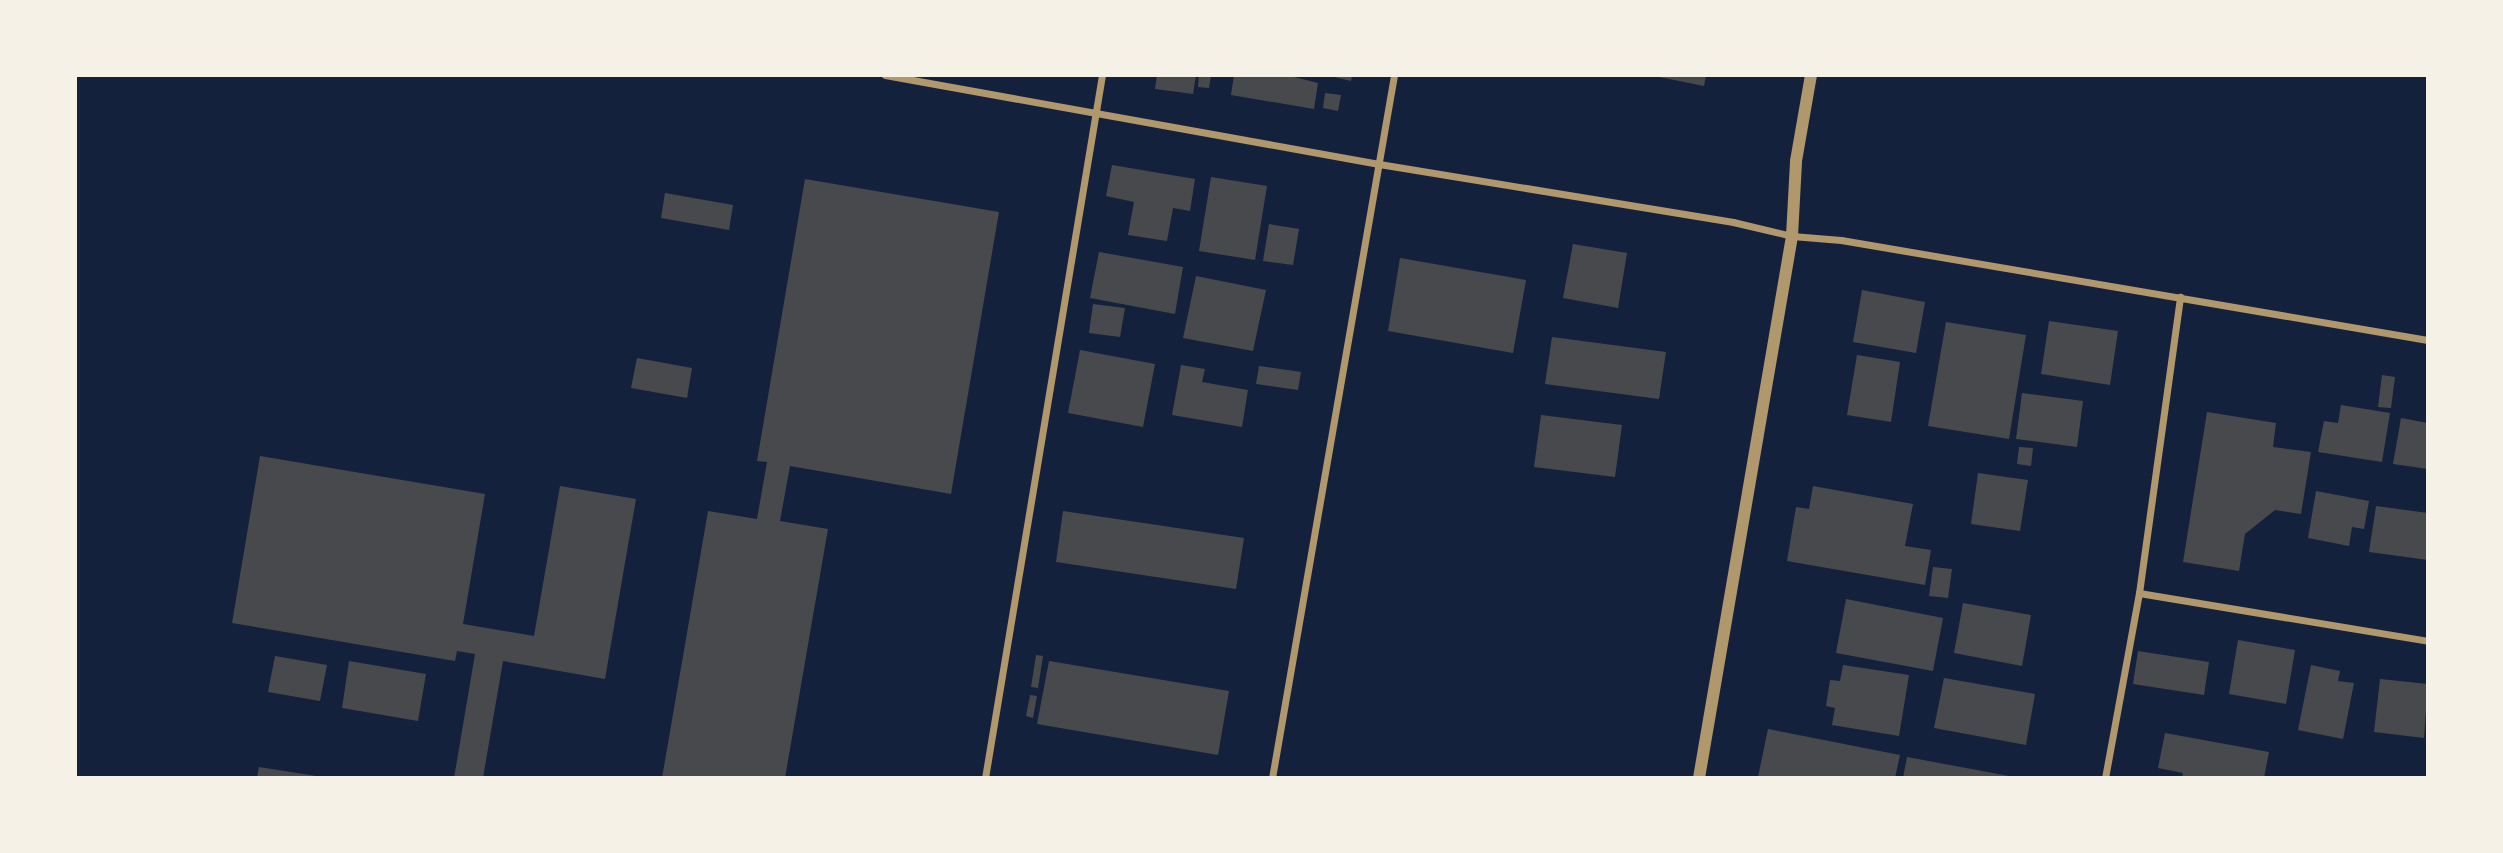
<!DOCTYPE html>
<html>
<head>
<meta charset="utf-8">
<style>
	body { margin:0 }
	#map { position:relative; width:2503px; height:853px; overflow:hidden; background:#14213d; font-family:"Crimson Pro",serif }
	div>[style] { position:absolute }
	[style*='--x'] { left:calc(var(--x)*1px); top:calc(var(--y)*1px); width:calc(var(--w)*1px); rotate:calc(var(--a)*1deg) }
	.building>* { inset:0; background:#48494c }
	.minor>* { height:7px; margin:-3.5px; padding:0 3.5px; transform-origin:3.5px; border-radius:3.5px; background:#b1986c }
	.tertiary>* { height:12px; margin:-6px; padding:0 6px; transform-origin:6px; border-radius:6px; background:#b1986c }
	span { translate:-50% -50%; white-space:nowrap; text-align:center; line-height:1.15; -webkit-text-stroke:7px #f6f1e7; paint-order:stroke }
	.frame { position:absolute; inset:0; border:77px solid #f6f1e7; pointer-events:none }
</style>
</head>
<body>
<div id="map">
	<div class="building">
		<div style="clip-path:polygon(1157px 75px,1196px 75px,1193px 94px,1155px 89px)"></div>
		<div style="clip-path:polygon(1199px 75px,1211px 75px,1209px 88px,1198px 87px)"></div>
		<div style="clip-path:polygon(1234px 75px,1286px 75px,1318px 83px,1314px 109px,1231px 95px)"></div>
		<div style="clip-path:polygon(1326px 75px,1352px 75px,1351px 81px)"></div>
		<div style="clip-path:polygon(1649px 75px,1706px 75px,1704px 86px)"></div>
		<div style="clip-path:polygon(1325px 93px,1341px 95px,1338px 111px,1323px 108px)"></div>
		<div style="clip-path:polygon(1112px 165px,1195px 179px,1190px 211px,1173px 208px,1167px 241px,1128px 235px,1134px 202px,1106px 196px)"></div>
		<div style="clip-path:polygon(1211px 177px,1267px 186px,1255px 260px,1199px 251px)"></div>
		<div style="clip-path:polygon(805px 179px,999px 212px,951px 494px,790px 466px,780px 521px,828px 529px,785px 778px,662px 778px,708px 511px,757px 519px,767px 462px,757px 461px)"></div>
		<div style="clip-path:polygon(665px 193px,733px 205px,729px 230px,661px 218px)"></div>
		<div style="clip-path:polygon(1269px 224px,1299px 229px,1293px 265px,1263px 261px)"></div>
		<div style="clip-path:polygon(1573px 244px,1627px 253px,1618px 308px,1563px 298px)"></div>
		<div style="clip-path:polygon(1099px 252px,1183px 267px,1175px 314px,1090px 298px)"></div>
		<div style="clip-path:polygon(1400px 258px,1526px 280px,1513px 353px,1388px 331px)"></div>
		<div style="clip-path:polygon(1196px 276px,1266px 290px,1253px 351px,1183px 338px)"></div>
		<div style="clip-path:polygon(1862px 290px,1925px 302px,1916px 353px,1853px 342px)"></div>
		<div style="clip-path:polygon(1093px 304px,1125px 308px,1120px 337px,1089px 333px)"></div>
		<div style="clip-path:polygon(2049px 321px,2118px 331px,2110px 385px,2041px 374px)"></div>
		<div style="clip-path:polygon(1946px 322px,2026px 335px,2009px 439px,1928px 426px)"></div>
		<div style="clip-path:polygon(1552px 337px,1666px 352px,1659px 399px,1545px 384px)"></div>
		<div style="clip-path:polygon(1080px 350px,1155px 364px,1143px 427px,1068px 413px)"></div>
		<div style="clip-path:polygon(1857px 355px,1900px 362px,1891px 422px,1847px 415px)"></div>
		<div style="clip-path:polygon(637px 358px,692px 368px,687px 398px,631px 388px)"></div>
		<div style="clip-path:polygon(1181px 365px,1205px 369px,1202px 382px,1248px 390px,1242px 427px,1172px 415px)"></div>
		<div style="clip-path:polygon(1259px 366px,1301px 372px,1298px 390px,1256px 384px)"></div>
		<div style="clip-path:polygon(2382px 375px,2395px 377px,2391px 408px,2378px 407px)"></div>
		<div style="clip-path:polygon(2022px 393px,2083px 401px,2077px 447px,2016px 439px)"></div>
		<div style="clip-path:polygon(2341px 405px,2390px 413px,2382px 462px,2318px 452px,2324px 421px,2338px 423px)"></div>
		<div style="clip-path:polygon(2207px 412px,2276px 423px,2273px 447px,2311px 452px,2301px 514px,2275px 510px,2245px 534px,2239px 571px,2183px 562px)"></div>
		<div style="clip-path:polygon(1541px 415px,1622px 425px,1615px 477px,1534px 467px)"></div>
		<div style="clip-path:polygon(2401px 418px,2428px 423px,2428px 469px,2393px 464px)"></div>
		<div style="clip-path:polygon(2019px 447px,2033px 448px,2031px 466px,2017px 464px)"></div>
		<div style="clip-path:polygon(260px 456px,485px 494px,463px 624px,534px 636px,560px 486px,636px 499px,605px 679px,503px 661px,483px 778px,454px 778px,475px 654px,457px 651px,455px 661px,232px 623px)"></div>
		<div style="clip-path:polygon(1978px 473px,2028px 480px,2020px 531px,1971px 524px)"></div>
		<div style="clip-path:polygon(1813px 486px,1913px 504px,1905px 546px,1931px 550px,1925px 585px,1787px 561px,1796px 507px,1809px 509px)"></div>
		<div style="clip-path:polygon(2316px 491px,2369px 501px,2364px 529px,2352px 527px,2349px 546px,2308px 538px)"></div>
		<div style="clip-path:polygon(2376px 506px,2428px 513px,2428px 560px,2369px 552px)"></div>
		<div style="clip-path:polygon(1063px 511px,1244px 538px,1236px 589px,1056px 562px)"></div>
		<div style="clip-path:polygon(1933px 567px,1952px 569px,1948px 598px,1929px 596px)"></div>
		<div style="clip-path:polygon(1846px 599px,1943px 618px,1933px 671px,1836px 653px)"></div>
		<div style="clip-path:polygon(1963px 603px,2031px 615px,2022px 666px,1954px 653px)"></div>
		<div style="clip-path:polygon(2238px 640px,2295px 650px,2286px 704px,2229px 694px)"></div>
		<div style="clip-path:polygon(2138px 651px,2209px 662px,2204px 695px,2133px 684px)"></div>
		<div style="clip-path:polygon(1036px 655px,1043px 656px,1038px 688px,1031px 687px)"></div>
		<div style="clip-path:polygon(275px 656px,327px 665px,320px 701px,268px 692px)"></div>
		<div style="clip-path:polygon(349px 661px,426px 674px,418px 721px,342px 708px)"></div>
		<div style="clip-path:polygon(1049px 661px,1229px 691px,1218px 755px,1037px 724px)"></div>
		<div style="clip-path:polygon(1843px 665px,1909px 675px,1899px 736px,1832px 725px,1835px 708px,1826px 706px,1830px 680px,1840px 681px)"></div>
		<div style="clip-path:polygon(2311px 665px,2340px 671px,2338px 681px,2354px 683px,2343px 739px,2298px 730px)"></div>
		<div style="clip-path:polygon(1944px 678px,2035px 694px,2026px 745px,1934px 728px)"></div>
		<div style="clip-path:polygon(2380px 679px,2428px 684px,2424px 738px,2374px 732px)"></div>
		<div style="clip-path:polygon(1030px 695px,1037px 696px,1033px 718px,1026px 716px)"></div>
		<div style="clip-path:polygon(1768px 729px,1900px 755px,1895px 778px,1758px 777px)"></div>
		<div style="clip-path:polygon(2165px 733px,2269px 752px,2264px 778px,2182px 778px,2183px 773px,2158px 768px)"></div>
		<div style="clip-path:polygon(1907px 757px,2009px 776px,2009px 778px,1903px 778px)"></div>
		<div style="clip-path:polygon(259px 767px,316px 776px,316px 778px,257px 778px)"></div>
	</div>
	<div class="minor">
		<div style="--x:885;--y:75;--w:502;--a:10.21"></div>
		<div style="--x:1379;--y:164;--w:359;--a:9.3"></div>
		<div style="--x:1733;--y:222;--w:61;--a:13.3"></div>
		<div style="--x:1792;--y:236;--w:49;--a:4.7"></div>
		<div style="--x:1841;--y:240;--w:595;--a:9.67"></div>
		<div style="--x:2139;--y:593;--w:293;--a:9.4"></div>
		<div style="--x:985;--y:778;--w:713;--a:-80.55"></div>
		<div style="--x:1272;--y:778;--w:714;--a:-80.15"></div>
		<div style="--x:2105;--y:778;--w:188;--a:-79.6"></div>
		<div style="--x:2139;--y:593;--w:299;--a:-82.1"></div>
	</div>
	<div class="tertiary">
		<div style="--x:1699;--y:778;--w:550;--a:-80.26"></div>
		<div style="--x:1792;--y:236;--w:75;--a:-86.9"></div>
		<div style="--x:1796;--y:161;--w:87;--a:-80.1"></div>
	</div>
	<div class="frame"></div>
</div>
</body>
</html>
